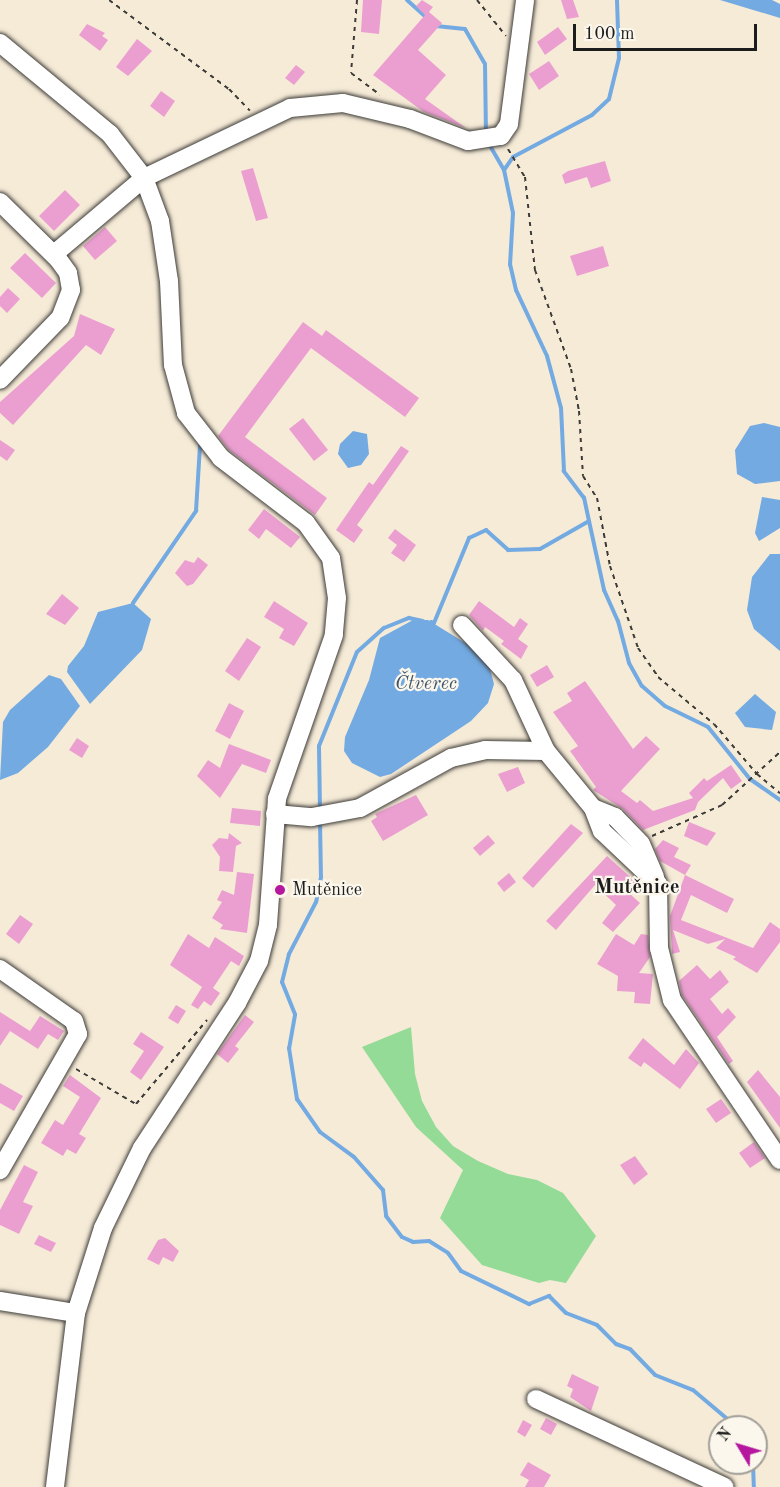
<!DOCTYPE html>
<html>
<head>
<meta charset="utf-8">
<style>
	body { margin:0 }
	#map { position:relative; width:780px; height:1487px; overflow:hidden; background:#f6ebd7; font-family:"Old Standard TT",serif }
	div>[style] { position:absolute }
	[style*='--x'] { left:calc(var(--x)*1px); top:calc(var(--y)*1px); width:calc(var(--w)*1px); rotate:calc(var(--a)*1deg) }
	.green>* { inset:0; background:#93db96 }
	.water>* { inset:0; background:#73aae2 }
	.stream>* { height:4px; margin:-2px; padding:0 2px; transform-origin:2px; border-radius:2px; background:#73aae2 }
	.building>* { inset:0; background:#eb9fd0 }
	.path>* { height:2px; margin-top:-1px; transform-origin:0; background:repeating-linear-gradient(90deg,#3d3b38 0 4.5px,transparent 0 9px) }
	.roads { filter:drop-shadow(0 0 2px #3d3b38) drop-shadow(0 0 2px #3d3b38) }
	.minor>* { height:18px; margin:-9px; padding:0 9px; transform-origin:9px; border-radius:9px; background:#fff }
	.dots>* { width:16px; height:16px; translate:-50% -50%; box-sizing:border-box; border:3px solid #fbf7ec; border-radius:50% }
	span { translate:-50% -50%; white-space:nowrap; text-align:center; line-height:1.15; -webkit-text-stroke:4.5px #fbf7ec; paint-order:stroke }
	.poi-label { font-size:18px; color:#1c1c1c }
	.left { translate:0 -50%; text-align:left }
	.water-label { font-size:20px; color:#3f556b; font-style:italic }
	.quarter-label { font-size:21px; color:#1c1c1c; font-weight:700 }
	.north { position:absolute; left:708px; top:1415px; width:60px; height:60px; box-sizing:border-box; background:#fbf7ec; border:2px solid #a29f99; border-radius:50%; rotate:308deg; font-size:16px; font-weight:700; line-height:24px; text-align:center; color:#1c1c1c }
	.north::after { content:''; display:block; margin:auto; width:21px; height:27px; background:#b5179e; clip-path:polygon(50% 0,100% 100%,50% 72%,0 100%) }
	.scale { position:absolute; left:573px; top:24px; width:184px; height:27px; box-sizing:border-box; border:3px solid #1c1c1c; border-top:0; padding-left:8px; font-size:18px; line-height:21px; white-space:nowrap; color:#1c1c1c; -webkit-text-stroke:4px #fbf7ec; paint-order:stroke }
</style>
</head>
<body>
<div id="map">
	<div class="green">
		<div style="clip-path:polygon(411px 1027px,415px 1074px,422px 1101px,436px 1127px,453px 1146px,478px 1161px,508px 1174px,537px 1180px,563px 1193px,596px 1236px,566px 1283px,550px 1280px,539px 1283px,482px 1265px,440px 1218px,463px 1170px,416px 1127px,362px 1047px)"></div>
	</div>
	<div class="water">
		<div style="clip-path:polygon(720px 0,772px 0,780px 4px,780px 18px)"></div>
		<div style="clip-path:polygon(764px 423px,780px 427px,780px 481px,755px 484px,737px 474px,735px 450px,750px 426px)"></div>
		<div style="clip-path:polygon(353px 431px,367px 434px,369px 454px,361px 465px,348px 468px,338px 454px,340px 444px)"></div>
		<div style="clip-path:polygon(762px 497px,780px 500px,780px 528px,759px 541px,755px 533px)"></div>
		<div style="clip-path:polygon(770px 554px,780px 554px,780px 651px,754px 629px,747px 610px,752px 577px)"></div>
		<div style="clip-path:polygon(133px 603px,151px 619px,142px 650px,90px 704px,67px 672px,68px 666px,84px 646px,98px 612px)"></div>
		<div style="clip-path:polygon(413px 620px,428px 620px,467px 644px,489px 665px,494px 684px,488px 703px,471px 721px,391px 774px,380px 777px,352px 763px,344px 751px,345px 737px,369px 680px,380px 638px)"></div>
		<div style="clip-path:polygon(49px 675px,61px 679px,80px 706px,48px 747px,18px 773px,0 780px,3px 722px,10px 710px)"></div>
		<div style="clip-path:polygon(755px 694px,776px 712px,772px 730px,745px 727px,735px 713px)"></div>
	</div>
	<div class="stream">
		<div style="--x:407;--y:0;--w:28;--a:42"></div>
		<div style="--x:436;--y:26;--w:29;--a:6"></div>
		<div style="--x:465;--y:29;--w:40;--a:60.3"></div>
		<div style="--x:485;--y:64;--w:70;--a:89.2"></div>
		<div style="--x:504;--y:170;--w:16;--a:-55"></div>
		<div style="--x:513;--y:157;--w:89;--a:-28"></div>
		<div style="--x:592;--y:115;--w:23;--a:-43"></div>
		<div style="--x:609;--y:99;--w:42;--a:-76.3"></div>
		<div style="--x:619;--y:58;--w:58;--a:-92"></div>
		<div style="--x:589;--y:521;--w:71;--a:77.7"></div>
		<div style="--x:604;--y:590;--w:34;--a:66"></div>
		<div style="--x:618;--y:621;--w:43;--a:75.3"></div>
		<div style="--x:629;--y:663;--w:26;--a:61"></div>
		<div style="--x:642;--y:686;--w:30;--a:41"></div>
		<div style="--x:665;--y:706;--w:48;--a:26"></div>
		<div style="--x:708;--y:727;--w:67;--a:51.1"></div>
		<div style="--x:750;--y:779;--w:37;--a:35"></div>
		<div style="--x:133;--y:603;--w:112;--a:-55.6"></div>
		<div style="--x:196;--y:511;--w:65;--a:-86.5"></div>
		<div style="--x:431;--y:622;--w:3;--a:18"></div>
		<div style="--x:434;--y:623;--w:92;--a:-67.6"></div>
		<div style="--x:469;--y:538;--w:19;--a:-25"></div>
		<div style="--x:486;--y:530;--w:30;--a:42"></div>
		<div style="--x:508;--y:550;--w:32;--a:-2"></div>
		<div style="--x:540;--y:549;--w:56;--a:-29.7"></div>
		<div style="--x:589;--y:521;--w:24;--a:-102"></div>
		<div style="--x:584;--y:498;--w:34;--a:-127"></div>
		<div style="--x:564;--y:471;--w:63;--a:-92.7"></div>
		<div style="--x:561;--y:408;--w:54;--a:-105.1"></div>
		<div style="--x:547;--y:356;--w:73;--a:-115.2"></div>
		<div style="--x:516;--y:290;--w:26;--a:-103"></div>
		<div style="--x:510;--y:265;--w:52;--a:-86.7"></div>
		<div style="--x:513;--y:213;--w:44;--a:-101.8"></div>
		<div style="--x:504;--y:170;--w:30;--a:-120"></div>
		<div style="--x:320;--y:811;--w:65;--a:-90.9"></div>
		<div style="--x:319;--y:746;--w:101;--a:-68"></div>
		<div style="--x:357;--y:652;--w:36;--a:-42"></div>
		<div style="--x:384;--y:628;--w:27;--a:-22"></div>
		<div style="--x:409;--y:618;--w:14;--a:12"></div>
		<div style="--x:320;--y:822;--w:55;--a:89"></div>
		<div style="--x:321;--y:877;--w:25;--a:101"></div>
		<div style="--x:316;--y:902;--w:59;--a:117.4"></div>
		<div style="--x:289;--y:954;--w:29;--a:104"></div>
		<div style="--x:282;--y:982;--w:35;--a:68"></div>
		<div style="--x:295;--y:1015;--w:34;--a:100"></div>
		<div style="--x:289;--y:1048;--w:52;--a:81.1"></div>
		<div style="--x:297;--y:1099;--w:40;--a:55.1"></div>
		<div style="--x:320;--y:1132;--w:42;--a:36.3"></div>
		<div style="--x:354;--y:1157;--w:44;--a:48.7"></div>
		<div style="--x:383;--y:1190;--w:26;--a:83"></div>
		<div style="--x:386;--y:1216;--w:26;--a:53"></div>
		<div style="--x:402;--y:1237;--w:12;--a:24"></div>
		<div style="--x:413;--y:1242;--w:16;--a:-4"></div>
		<div style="--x:429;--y:1241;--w:22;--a:32"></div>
		<div style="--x:448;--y:1253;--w:22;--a:54"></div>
		<div style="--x:461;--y:1271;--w:76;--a:25.9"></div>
		<div style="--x:529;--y:1304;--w:22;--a:-22"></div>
		<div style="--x:549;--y:1296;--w:24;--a:45"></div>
		<div style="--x:566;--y:1313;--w:33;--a:21"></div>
		<div style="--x:597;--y:1325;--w:27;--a:45"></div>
		<div style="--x:616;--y:1344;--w:15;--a:20"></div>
		<div style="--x:630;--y:1349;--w:36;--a:46"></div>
		<div style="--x:655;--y:1375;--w:41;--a:21.5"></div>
		<div style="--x:693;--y:1390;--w:57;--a:40.1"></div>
		<div style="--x:753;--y:1463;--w:24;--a:88"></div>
	</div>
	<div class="building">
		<div style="clip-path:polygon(363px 0,382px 0,379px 34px,361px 32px)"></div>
		<div style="clip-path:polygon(422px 0,433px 7px,429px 12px,442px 23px,418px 50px,446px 75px,425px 99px,466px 128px,424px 112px,373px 75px,425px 15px,416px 6px)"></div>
		<div style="clip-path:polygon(561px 0,573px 0,579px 17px,567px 19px)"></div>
		<div style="clip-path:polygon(87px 24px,105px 33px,102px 36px,108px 40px,100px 51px,79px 35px)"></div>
		<div style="clip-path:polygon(558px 27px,567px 39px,545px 55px,537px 42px)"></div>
		<div style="clip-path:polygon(137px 39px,152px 51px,128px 76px,116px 67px)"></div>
		<div style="clip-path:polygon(549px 61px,559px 76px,539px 90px,529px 74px)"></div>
		<div style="clip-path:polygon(296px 65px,305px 72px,294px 85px,285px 78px)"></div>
		<div style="clip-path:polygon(161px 91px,175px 101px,164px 117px,150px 106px)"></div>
		<div style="clip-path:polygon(605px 161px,611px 181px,591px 188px,587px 177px,565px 184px,562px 175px,568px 171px)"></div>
		<div style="clip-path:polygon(253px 168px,268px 218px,256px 221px,241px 171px)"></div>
		<div style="clip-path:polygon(65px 190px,80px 205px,54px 231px,39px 216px)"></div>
		<div style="clip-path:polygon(105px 227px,117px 241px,95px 260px,83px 246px)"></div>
		<div style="clip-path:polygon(603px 246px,609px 266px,577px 276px,570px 256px)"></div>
		<div style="clip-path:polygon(25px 253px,56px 283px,42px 298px,10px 268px)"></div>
		<div style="clip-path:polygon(8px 288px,20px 299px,7px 313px,0 306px,0 297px)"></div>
		<div style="clip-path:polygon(80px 314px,115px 329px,101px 355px,86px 345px,13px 425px,0 413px,0 402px,74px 336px)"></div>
		<div style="clip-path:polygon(303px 322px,322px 336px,326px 330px,419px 398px,405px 417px,311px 348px,245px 437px,327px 498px,315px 515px,229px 450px,218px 436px)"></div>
		<div style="clip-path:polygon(303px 418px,328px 450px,314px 461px,289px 429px)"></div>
		<div style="clip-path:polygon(0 440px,15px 450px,7px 461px,0 456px)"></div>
		<div style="clip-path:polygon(401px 446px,409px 451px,357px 525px,363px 530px,354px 543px,336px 530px,369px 482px,373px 485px)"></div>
		<div style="clip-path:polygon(264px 509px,300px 537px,291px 548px,266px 529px,259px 539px,248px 530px)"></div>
		<div style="clip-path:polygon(395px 529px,416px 545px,404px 562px,391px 553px,397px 545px,388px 538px)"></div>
		<div style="clip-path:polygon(198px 557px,208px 565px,193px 584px,187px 586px,175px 573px,185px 560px,194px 563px)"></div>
		<div style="clip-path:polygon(62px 594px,79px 608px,65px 625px,46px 614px)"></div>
		<div style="clip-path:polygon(274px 601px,308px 623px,294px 646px,279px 638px,284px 629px,264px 617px)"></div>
		<div style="clip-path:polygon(479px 601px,514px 627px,520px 618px,528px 624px,518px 639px,528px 646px,521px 659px,501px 644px,504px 641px,485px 627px,483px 631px,469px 615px)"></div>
		<div style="clip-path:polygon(247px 638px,261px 647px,239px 681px,225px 671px)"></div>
		<div style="clip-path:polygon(547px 665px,554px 677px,537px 687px,530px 675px)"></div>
		<div style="clip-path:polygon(585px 681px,633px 749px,646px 736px,660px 749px,621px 791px,637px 803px,640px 800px,653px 811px,693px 798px,689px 793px,704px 778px,707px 781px,731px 765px,742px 781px,731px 789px,723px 778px,698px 802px,695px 810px,643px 830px,623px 809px,593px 790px,596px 787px,570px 751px,578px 746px,553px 712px,572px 701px,567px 693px)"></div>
		<div style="clip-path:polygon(229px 703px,244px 711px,230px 739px,215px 731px)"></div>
		<div style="clip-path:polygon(77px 738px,89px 746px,82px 758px,69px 750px)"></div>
		<div style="clip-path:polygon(229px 744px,271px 760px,266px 773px,242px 764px,220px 798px,197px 776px,208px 760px,220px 768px)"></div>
		<div style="clip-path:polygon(518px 767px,525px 783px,507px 792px,498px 774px)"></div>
		<div style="clip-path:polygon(416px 795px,428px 815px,383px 841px,371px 821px,377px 817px,375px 814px)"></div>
		<div style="clip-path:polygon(232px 808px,261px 811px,260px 826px,230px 823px)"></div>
		<div style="clip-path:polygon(689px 822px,716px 833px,707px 846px,684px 836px)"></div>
		<div style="clip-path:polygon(571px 824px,583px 833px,533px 888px,522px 878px)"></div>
		<div style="clip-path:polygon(229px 833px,242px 843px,236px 846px,233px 872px,219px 871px,220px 857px,212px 845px,219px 838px,228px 839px)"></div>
		<div style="clip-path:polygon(488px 835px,495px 843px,480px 856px,473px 848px)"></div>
		<div style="clip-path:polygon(663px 840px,679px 848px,674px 857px,691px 865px,685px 875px,660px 861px,655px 849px)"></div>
		<div style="clip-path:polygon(607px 856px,638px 884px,629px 893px,640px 903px,613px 932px,602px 923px,616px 905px,595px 885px,556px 930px,546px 921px)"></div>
		<div style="clip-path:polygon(237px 872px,254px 874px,247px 933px,220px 929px,223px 925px,212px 918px,222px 902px,217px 900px,222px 890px,234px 895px)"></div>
		<div style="clip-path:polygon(509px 873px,516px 882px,504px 892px,497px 883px)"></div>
		<div style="clip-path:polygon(685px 875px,734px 899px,727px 913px,691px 895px,681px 920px,753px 948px,770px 922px,780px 929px,780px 942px,757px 973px,733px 959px,736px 957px,716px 948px,725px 939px,708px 944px,673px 930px,680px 952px,672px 954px,670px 916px)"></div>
		<div style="clip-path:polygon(20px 915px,33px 924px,19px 944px,6px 934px)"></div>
		<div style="clip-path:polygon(188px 934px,209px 948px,215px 937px,244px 956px,239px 966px,231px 961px,213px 988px,220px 993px,211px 1006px,204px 1001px,198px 1009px,191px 1005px,202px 987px,170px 965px)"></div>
		<div style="clip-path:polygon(616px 934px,634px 945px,641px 934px,648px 935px,650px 957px,639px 973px,653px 974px,650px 1004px,634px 1003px,635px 992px,617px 991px,618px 976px,597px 964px)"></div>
		<div style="clip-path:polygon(697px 965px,710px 979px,720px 970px,729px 982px,710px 999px,722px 1014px,728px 1008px,736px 1017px,717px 1037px,733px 1061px,729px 1064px,682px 995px,679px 981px)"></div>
		<div style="clip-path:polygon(176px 1005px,186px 1011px,178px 1024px,168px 1018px)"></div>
		<div style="clip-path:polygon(0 1012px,30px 1031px,40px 1016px,64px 1031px,58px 1040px,48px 1034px,38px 1049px,10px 1031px,0 1046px)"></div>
		<div style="clip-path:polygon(245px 1015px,254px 1022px,235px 1046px,239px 1049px,228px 1063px,217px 1054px)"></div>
		<div style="clip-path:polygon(141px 1032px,164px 1047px,141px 1080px,130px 1072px,144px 1051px,133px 1044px)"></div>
		<div style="clip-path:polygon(643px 1038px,674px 1065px,686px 1049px,699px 1063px,680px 1089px,644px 1062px,641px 1067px,628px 1058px)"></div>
		<div style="clip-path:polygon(758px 1070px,780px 1097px,780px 1128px,747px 1082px)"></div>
		<div style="clip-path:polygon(70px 1075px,101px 1098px,79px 1134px,86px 1138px,76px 1154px,67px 1149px,63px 1156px,41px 1143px,55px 1120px,63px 1125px,80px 1097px,63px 1086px)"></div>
		<div style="clip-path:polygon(0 1083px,23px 1096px,14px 1111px,0 1103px)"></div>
		<div style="clip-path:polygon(721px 1099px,731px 1113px,716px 1123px,706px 1109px)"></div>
		<div style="clip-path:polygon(754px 1142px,765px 1158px,750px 1168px,739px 1153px)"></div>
		<div style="clip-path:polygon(635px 1156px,648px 1174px,634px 1185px,620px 1165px)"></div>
		<div style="clip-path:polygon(24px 1165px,38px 1172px,23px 1202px,33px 1206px,19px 1234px,0 1225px,0 1210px)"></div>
		<div style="clip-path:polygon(39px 1235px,56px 1243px,51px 1252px,34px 1244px)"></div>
		<div style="clip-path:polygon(165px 1238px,179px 1251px,173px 1262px,163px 1257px,159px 1265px,147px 1259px,158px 1240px)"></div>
		<div style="clip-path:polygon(572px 1374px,599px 1387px,591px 1411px,570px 1397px,573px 1389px,567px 1386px)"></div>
		<div style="clip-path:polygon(546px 1418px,557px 1424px,551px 1435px,540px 1429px)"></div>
		<div style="clip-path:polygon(523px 1420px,532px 1425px,525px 1437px,517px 1432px)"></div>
		<div style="clip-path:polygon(528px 1462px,551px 1475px,544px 1487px,525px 1487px,529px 1480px,520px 1475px)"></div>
	</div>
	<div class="path">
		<div style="--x:109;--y:0;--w:149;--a:36.6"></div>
		<div style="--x:229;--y:89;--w:30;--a:46"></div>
		<div style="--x:357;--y:0;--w:73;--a:94.7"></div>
		<div style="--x:351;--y:73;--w:36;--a:37"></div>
		<div style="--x:477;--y:0;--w:46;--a:51.1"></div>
		<div style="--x:508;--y:149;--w:33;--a:59"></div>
		<div style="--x:525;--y:177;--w:94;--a:83.9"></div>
		<div style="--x:535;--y:270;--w:105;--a:70"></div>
		<div style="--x:571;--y:369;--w:43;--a:79.2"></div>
		<div style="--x:579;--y:411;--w:65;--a:86.5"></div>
		<div style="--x:583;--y:476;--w:26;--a:58"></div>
		<div style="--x:597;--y:498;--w:69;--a:79.2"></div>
		<div style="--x:610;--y:566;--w:87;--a:71.1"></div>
		<div style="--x:638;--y:648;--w:35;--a:55"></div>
		<div style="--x:658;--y:677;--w:73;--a:40"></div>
		<div style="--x:714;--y:724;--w:66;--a:49.3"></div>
		<div style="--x:757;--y:774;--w:30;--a:40"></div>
		<div style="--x:652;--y:836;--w:77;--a:-23.9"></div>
		<div style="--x:722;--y:805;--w:79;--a:-42.4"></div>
		<div style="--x:76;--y:1069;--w:69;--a:30.3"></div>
		<div style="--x:136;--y:1104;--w:110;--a:-49.8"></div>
	</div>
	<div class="roads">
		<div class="minor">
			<div style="--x:0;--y:43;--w:143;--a:39.6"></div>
			<div style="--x:110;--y:134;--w:56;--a:52.3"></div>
			<div style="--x:144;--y:178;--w:46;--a:69.6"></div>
			<div style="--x:160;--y:221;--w:61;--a:81.5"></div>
			<div style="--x:169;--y:281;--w:84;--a:87.3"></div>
			<div style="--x:173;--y:365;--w:50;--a:74.8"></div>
			<div style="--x:186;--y:413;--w:57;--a:52.1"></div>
			<div style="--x:221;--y:458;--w:107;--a:37.4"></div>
			<div style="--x:306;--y:523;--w:43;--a:54.5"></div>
			<div style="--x:331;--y:558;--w:40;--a:81.5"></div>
			<div style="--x:337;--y:598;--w:37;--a:95"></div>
			<div style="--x:334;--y:635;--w:174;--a:109.2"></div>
			<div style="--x:277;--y:799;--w:126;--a:94.1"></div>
			<div style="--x:268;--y:925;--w:37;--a:104"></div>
			<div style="--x:259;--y:961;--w:47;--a:117.6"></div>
			<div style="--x:237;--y:1003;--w:173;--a:123.2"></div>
			<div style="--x:142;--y:1148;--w:89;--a:116"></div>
			<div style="--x:103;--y:1228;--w:89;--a:107.6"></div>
			<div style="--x:76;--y:1313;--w:175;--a:96.9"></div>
			<div style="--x:0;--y:202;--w:81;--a:44.5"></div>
			<div style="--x:58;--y:259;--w:17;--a:54"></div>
			<div style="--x:68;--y:273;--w:17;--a:80"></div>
			<div style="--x:71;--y:290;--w:30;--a:111"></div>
			<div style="--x:60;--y:318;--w:86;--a:134.1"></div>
			<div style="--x:54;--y:254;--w:118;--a:-40.2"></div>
			<div style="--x:144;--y:178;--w:162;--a:-25.6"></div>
			<div style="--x:290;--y:108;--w:53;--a:-5.4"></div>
			<div style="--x:343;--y:103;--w:69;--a:13.4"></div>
			<div style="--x:410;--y:119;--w:62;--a:20.8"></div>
			<div style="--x:468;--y:141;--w:33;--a:-9"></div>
			<div style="--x:501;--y:136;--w:14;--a:-56"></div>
			<div style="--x:509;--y:124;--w:125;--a:-82.6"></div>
			<div style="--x:462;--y:625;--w:75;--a:47.2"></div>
			<div style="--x:513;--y:680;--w:78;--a:65.1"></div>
			<div style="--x:593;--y:808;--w:24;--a:22"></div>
			<div style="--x:615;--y:817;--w:37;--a:46"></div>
			<div style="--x:641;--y:844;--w:36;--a:67"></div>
			<div style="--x:275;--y:814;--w:37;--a:5"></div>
			<div style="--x:312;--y:817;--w:49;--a:-10.6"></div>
			<div style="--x:360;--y:808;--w:104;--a:-28.8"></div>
			<div style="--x:451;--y:758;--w:35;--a:-13"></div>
			<div style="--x:485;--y:750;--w:61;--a:0.9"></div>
			<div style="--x:546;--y:751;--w:74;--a:50.5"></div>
			<div style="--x:593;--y:808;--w:25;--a:69"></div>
			<div style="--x:602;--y:831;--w:77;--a:43.4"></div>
			<div style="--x:658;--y:884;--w:64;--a:89.1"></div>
			<div style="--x:659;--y:948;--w:54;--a:76"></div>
			<div style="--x:672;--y:1000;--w:193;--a:56"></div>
			<div style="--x:0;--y:969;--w:90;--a:35.1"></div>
			<div style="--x:74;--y:1021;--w:14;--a:73"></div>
			<div style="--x:78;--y:1034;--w:157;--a:119.8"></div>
			<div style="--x:0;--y:1301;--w:77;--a:9"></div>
			<div style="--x:536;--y:1399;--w:208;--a:25"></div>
		</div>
	</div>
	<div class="dots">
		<div style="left:280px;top:890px;background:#b5179e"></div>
	</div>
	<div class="poi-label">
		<span class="left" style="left:292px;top:890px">Mutěnice</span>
	</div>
	<div class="water-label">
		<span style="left:426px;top:684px">Čtverec</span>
	</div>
	<div class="quarter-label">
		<span style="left:637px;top:888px">Mutěnice</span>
	</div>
	<div class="north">N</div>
	<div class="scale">100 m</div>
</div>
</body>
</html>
